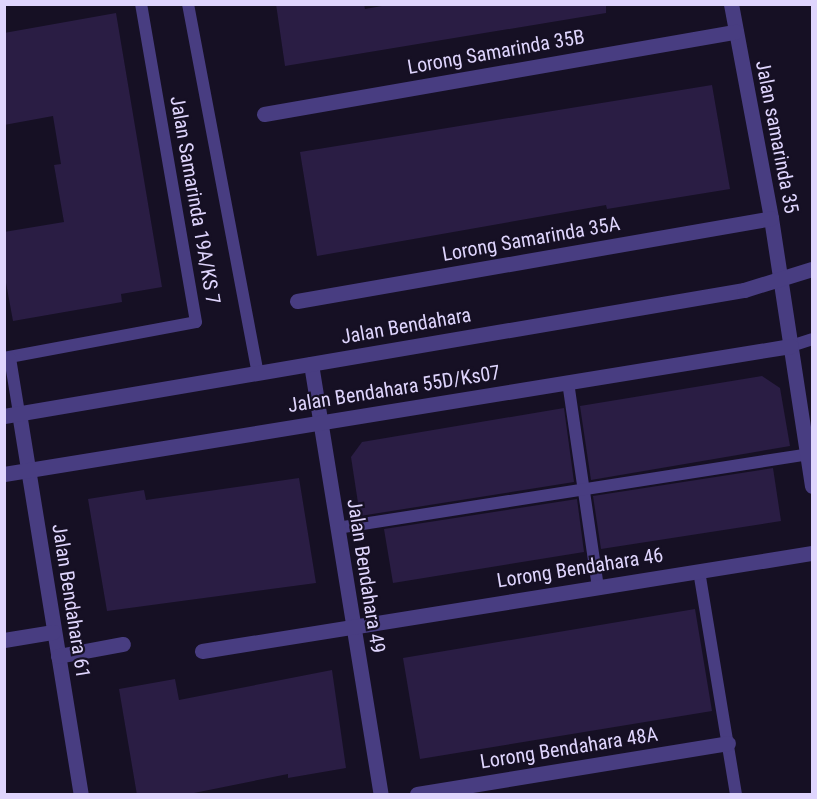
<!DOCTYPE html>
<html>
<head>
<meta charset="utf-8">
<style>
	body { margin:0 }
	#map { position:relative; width:817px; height:799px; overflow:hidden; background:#161024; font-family:"Roboto Condensed",sans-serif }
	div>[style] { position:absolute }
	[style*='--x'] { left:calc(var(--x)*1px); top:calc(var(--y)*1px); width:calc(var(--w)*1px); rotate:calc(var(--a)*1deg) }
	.building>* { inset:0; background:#2a1d44 }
	.service>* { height:12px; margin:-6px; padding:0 6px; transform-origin:6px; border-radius:6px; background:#483d81 }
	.minor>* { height:15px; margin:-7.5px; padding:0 7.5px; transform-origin:7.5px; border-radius:7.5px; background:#483d81 }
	span { translate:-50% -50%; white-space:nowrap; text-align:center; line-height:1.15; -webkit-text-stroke:4.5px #161024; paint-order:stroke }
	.street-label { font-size:20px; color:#dfd5fd }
	.frame { position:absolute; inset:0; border:6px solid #dfd5fd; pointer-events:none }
</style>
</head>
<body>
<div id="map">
	<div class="building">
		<div style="clip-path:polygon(276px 4px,364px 4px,365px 9px,393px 4px,606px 4px,606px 13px,285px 66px)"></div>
		<div style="clip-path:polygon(116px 13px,162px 287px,121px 294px,122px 302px,13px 321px,4px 272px,4px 232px,64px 222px,54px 165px,61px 164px,53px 116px,4px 125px,4px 33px)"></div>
		<div style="clip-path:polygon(712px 85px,730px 189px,607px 209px,606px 205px,317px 256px,300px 152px)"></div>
		<div style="clip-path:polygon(762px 376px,780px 388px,790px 446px,591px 480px,580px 406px)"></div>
		<div style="clip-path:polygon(564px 408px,574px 482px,360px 516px,351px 457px,362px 442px)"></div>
		<div style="clip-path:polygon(773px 468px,781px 521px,601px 549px,593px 496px)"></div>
		<div style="clip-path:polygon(299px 478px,316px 583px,107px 611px,88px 499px,144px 490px,146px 500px)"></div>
		<div style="clip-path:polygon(577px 499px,584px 552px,393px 583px,384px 529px)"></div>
		<div style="clip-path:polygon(695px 609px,712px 711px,420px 759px,403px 658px)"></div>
		<div style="clip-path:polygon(332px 670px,346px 768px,288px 778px,288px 774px,184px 795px,137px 795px,119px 689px,175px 679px,179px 700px)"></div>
	</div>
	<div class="service">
		<div style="--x:188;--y:4;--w:376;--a:79.3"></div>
		<div style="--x:791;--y:346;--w:22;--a:-18"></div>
		<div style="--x:4;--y:358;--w:195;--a:-10.6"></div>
		<div style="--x:196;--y:322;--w:323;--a:-99.8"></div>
		<div style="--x:10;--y:358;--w:56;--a:80.7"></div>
		<div style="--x:568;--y:382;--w:207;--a:81.7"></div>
		<div style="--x:337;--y:528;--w:476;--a:-8.9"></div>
		<div style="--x:699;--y:571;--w:226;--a:80.6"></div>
	</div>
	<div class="minor">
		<div style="--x:731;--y:4;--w:218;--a:79.4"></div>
		<div style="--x:771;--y:218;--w:271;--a:81.3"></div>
		<div style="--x:264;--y:114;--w:479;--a:-9.9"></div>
		<div style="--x:297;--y:301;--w:481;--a:-9.9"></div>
		<div style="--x:311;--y:364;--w:436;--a:80.8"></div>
		<div style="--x:19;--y:413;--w:386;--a:80.8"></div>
		<div style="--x:4;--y:416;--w:751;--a:-9.66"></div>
		<div style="--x:744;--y:290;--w:71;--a:-17.2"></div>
		<div style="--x:4;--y:474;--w:797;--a:-9.24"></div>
		<div style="--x:4;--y:640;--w:50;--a:-9.3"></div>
		<div style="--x:202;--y:651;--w:618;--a:-9.13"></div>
		<div style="--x:58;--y:656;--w:66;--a:-10.5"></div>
		<div style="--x:417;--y:794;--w:315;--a:-9.3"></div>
	</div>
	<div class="street-label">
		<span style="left:496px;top:52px;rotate:-10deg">Lorong Samarinda 35B</span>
		<span style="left:777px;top:137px;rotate:79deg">Jalan samarinda 35</span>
		<span style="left:195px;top:200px;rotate:80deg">Jalan Samarinda 19A/KS 7</span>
		<span style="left:531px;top:239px;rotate:-10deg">Lorong Samarinda 35A</span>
		<span style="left:406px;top:326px;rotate:-10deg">Jalan Bendahara</span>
		<span style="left:394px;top:389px;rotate:-9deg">Jalan Bendahara 55D/Ks07</span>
		<span style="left:580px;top:568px;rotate:-9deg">Lorong Bendahara 46</span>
		<span style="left:366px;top:576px;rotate:81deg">Jalan Bendahara 49</span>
		<span style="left:71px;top:601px;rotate:81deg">Jalan Bendahara 61</span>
		<span style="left:569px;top:748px;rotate:-9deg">Lorong Bendahara 48A</span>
	</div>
	<div class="frame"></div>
</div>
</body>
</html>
